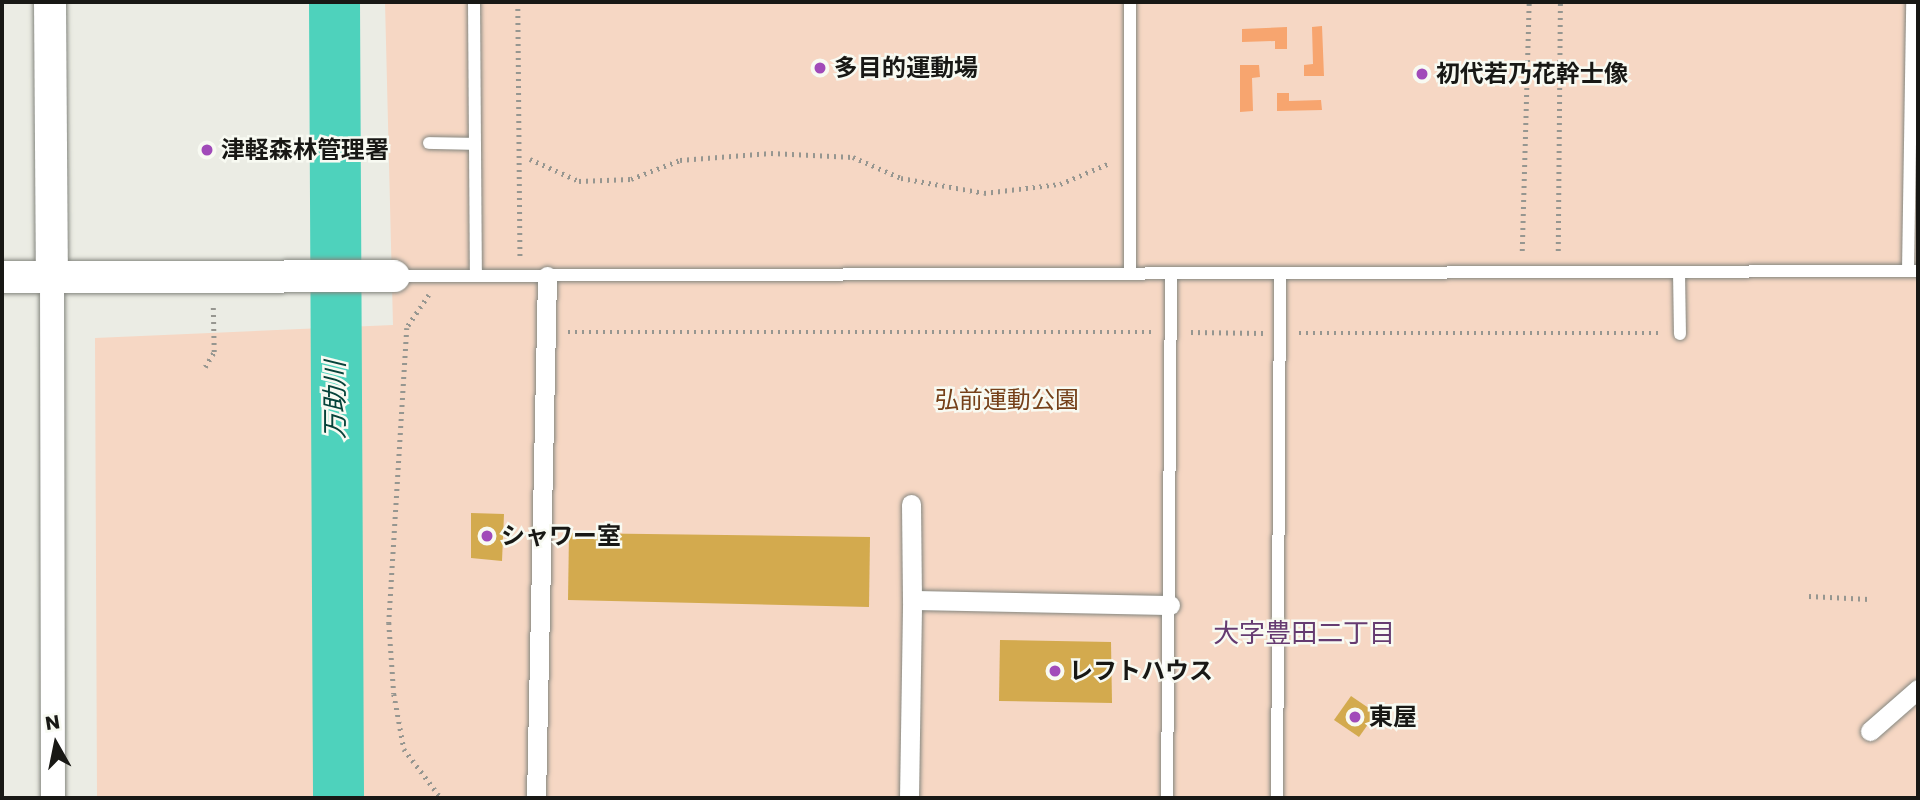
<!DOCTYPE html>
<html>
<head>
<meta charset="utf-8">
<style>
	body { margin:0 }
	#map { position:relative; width:1920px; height:800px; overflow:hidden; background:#ebece4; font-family:Poppins,"Noto Sans JP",sans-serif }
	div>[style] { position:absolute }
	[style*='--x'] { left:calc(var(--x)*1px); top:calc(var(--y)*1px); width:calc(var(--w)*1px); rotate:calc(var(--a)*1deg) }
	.green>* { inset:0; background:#f6d7c4 }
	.forest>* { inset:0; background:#f7a56f }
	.river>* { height:51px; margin:-25.5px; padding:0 25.5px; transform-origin:25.5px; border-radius:25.5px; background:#4ed2bc }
	.building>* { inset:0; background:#d3aa4e }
	.path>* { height:4.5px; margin-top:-2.25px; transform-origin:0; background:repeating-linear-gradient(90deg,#969690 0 2px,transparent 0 7px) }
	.roads { filter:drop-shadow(0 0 2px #84867f) drop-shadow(0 0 2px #84867f) }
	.service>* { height:12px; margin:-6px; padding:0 6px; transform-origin:6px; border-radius:6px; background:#fff }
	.pedestrian>* { height:19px; margin:-9.5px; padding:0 9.5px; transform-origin:9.5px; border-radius:9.5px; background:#fff }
	.minor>* { height:24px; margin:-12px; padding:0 12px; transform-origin:12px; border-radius:12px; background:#fff }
	.tertiary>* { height:32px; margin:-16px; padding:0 16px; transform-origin:16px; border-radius:16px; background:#fff }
	.dots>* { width:19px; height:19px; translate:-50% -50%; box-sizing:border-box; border:4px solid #f8faf2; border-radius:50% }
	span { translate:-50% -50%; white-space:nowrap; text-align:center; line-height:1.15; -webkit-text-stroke:5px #f8faf2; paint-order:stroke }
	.poi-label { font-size:24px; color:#181815; font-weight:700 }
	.left { translate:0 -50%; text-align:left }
	.park-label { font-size:24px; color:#754019 }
	.water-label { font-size:26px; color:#06433a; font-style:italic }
	.neighbourhood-label { font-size:26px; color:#653b71 }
	.frame { position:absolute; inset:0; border:4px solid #181815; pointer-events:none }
	.north { position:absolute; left:21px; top:709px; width:70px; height:70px; -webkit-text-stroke:5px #f8faf2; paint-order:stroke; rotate:351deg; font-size:19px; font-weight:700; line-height:28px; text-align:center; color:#181815 }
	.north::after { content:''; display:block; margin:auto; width:24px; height:32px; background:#181815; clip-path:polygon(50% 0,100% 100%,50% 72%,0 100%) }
</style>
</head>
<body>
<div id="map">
	<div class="green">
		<div style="clip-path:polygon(385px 2px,1918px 2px,1918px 798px,97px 798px,95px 338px,393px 325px)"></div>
	</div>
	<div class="forest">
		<div style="clip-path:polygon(1322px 26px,1324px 76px,1304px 76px,1304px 65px,1313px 64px,1312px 27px)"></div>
		<div style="clip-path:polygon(1287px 27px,1287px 49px,1275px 49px,1275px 41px,1242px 42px,1242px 29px)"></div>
		<div style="clip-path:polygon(1240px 65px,1259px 65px,1260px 77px,1252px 78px,1253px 111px,1240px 112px)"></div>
		<div style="clip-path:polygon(1277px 93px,1289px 93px,1289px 101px,1321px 100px,1322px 110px,1277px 111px)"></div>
	</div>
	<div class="river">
		<div style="--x:334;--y:2;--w:796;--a:89.71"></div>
	</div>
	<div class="building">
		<div style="clip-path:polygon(471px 513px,504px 514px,502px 561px,471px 558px)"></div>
		<div style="clip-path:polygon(569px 533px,870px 537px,869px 607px,568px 600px)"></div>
		<div style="clip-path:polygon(1000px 640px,1111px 642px,1112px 703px,999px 701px)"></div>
		<div style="clip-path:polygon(1351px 696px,1376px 713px,1359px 737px,1334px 720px)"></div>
	</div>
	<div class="path">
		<div style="--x:518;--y:2;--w:254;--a:89.5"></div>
		<div style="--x:530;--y:159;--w:54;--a:24.2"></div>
		<div style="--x:579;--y:181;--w:52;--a:-2.2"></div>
		<div style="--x:631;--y:179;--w:53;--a:-21.2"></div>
		<div style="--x:680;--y:160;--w:91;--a:-4.4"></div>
		<div style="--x:771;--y:153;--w:82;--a:2.8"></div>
		<div style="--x:853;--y:157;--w:52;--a:23.6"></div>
		<div style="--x:901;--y:178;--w:84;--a:10.2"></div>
		<div style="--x:984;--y:193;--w:77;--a:-6.8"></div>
		<div style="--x:1060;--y:184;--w:54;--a:-22.8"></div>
		<div style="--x:1522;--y:251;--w:249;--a:-88.4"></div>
		<div style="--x:1558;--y:251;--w:249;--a:-89.5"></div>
		<div style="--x:429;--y:295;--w:40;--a:124"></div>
		<div style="--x:407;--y:328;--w:296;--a:93.5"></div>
		<div style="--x:389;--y:623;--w:71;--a:86"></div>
		<div style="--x:394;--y:694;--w:56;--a:79.7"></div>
		<div style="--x:404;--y:749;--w:61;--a:52.9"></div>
		<div style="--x:568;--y:332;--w:583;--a:0"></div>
		<div style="--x:1191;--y:332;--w:72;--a:0.8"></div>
		<div style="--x:1299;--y:333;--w:362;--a:0"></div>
		<div style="--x:205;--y:367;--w:17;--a:-59"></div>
		<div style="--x:214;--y:352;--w:46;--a:-91.2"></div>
		<div style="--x:1809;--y:596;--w:60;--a:2.9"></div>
	</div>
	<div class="roads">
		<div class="service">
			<div style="--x:474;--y:2;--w:274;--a:89.6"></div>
			<div style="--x:1130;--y:2;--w:272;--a:90"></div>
			<div style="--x:429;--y:143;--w:46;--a:1.2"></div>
			<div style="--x:1908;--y:271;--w:269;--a:-89.1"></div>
			<div style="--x:1679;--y:272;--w:62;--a:89.1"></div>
			<div style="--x:394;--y:276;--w:1524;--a:-0.19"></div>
			<div style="--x:1167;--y:798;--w:524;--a:-89.56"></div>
			<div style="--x:1277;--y:798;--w:525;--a:-89.67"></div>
		</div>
		<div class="pedestrian">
			<div style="--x:911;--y:504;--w:96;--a:89.4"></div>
			<div style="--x:912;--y:600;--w:258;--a:1.1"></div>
			<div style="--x:1870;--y:731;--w:64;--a:-41.2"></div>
			<div style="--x:536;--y:798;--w:522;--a:-88.79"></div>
			<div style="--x:909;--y:798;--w:198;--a:-89.1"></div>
		</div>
		<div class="minor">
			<div style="--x:52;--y:277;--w:521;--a:89.89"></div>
		</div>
		<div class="tertiary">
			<div style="--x:50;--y:2;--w:275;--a:89.6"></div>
			<div style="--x:2;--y:277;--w:392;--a:-0.1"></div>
		</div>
	</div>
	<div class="dots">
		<div style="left:820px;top:68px;background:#a14bb9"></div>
		<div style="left:1422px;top:74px;background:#a14bb9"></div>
		<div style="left:207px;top:150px;background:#a14bb9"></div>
		<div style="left:487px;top:536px;background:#a14bb9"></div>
		<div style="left:1055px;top:671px;background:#a14bb9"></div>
		<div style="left:1355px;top:717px;background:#a14bb9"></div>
	</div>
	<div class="poi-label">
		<span class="left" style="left:834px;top:68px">多目的運動場</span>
		<span class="left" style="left:1436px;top:74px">初代若乃花幹士像</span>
		<span class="left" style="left:221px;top:150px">津軽森林管理署</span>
		<span class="left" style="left:501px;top:536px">シャワー室</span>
		<span class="left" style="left:1069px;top:671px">レフトハウス</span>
		<span class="left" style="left:1369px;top:717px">東屋</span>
	</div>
	<div class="park-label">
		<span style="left:1007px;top:400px">弘前運動公園</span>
	</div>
	<div class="water-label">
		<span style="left:336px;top:400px;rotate:-90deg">万助川</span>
	</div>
	<div class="neighbourhood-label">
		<span style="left:1304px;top:634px">大字豊田二丁目</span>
	</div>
	<div class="frame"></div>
	<div class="north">N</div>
</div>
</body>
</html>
